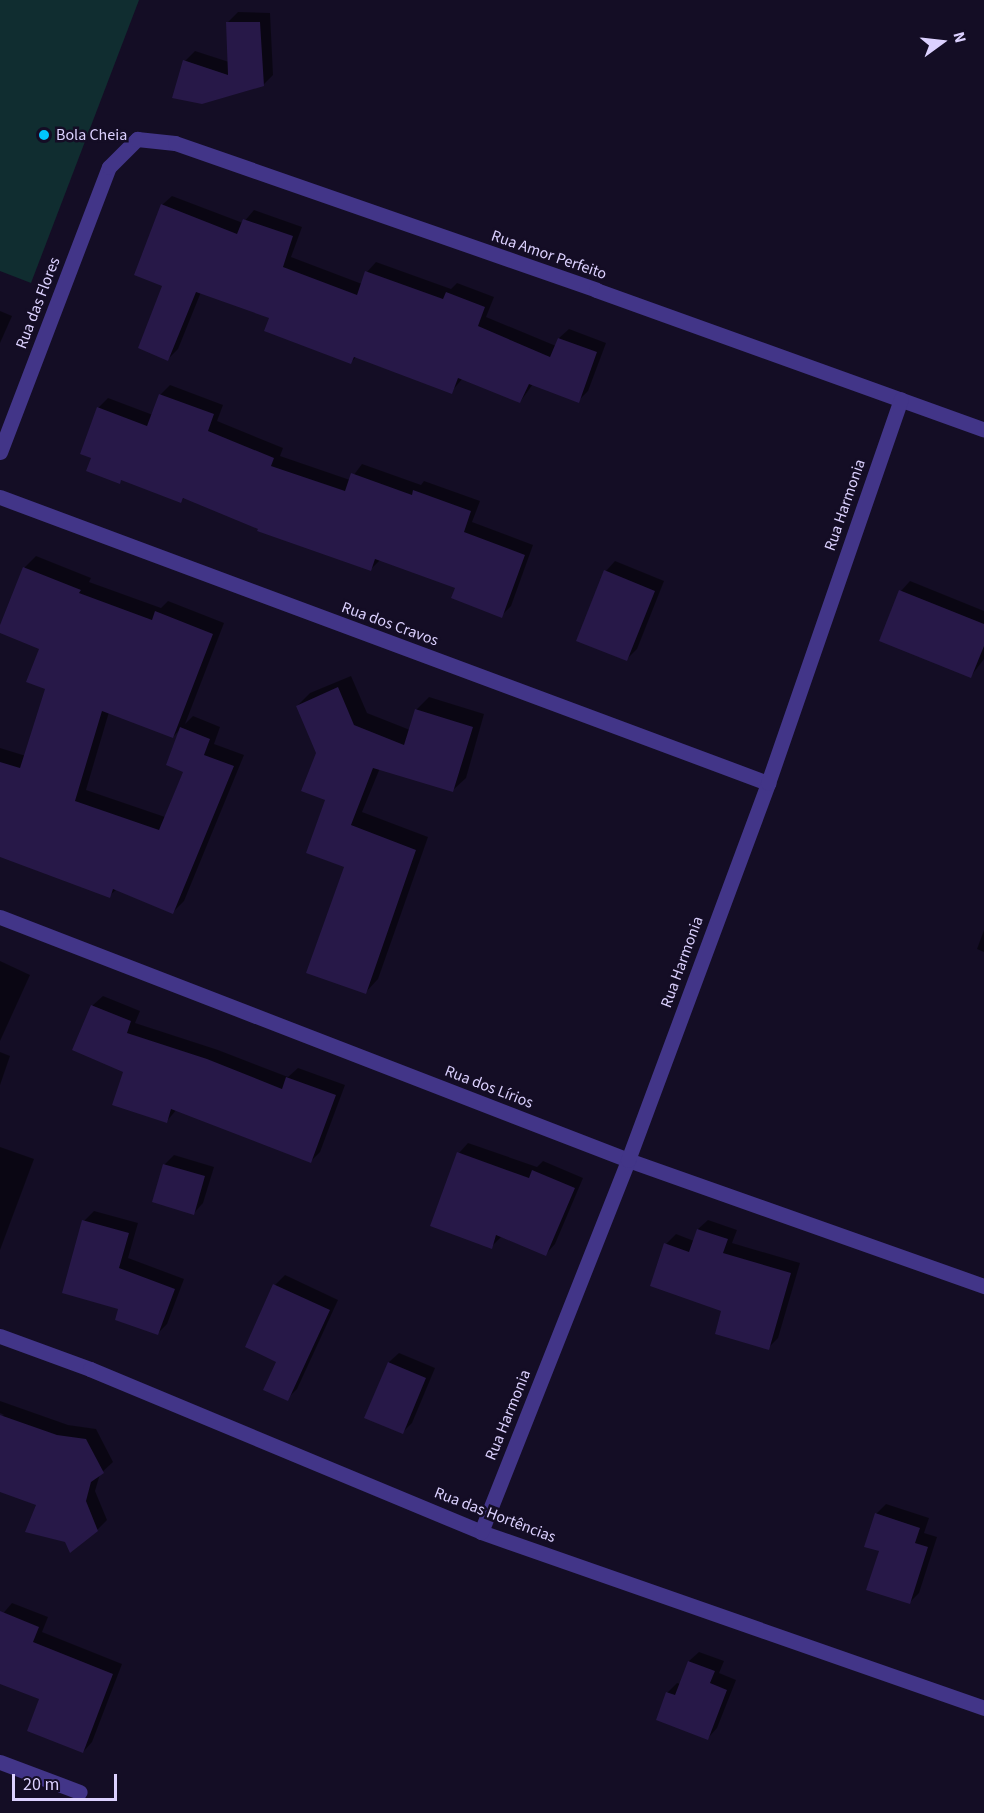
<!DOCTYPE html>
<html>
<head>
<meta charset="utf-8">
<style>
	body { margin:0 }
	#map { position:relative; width:984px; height:1813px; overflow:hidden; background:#140d25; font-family:"Source Sans 3",sans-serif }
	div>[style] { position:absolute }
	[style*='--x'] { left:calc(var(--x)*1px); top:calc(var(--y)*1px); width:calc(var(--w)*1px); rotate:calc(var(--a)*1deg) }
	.green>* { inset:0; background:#102d30 }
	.shadow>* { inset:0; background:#0007 }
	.building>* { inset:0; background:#271848 }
	.minor>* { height:15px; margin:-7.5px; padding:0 7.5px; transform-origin:7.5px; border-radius:7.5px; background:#423588 }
	.dots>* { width:16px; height:16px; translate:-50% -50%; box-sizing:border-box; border:3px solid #140d25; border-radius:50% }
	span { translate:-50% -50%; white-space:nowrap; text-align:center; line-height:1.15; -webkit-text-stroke:5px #140d25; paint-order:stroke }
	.poi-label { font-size:16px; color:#dcd1ff }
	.left { translate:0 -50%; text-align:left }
	.street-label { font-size:16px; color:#dcd1ff }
	.north { position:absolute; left:912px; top:12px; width:60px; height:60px; -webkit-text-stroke:4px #140d25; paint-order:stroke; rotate:75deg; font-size:16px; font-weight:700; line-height:24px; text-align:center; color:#dcd1ff }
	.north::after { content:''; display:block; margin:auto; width:21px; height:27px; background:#dcd1ff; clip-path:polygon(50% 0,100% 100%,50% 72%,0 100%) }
	.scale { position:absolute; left:12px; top:1774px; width:105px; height:27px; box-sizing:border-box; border:3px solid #dcd1ff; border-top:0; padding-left:8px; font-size:18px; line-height:21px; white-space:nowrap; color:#dcd1ff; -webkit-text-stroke:4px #140d25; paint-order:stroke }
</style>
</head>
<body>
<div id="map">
	<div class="green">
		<div style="clip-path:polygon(0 0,139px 0,31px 283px,0 271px)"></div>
	</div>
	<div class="shadow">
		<div style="clip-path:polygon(238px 12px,270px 13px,273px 75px,263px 85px,202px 102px,185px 61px,195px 51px,229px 62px,228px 22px)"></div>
		<div style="clip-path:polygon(172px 196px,243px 223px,254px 210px,302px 227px,291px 257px,362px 284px,367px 272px,376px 262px,451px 289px,457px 283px,494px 297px,486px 317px,556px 346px,559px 338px,569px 329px,606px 343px,588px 391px,578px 401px,533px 384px,520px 402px,463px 378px,451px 392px,357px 356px,351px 362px,271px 317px,201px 292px,178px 349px,168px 359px,162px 205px)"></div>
		<div style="clip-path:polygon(0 311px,12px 316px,0 343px)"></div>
		<div style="clip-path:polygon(170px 385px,223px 405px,217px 421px,283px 448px,280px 456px,350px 480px,362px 464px,421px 485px,424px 481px,480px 501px,472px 522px,533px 545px,511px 606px,501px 616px,456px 587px,381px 559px,370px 570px,185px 497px,180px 502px,122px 479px,119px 482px,93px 458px,98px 408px,108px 398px,153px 415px,160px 395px)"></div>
		<div style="clip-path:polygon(evenodd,36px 556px,91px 578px,89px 582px,161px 608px,168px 601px,224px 623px,185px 724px,193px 716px,220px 727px,214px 744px,244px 755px,184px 901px,173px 912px,117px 889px,109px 896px,0 856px,0 748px,26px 756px,47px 688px,41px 648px,0 632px,0 629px,25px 567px,36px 556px,109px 712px,173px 737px,181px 728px,184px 771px,165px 817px,86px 790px,109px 712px)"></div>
		<div style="clip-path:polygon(615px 561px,664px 581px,637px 649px,627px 659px,606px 571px)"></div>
		<div style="clip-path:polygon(910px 581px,984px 611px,984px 659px,971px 676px,901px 591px)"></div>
		<div style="clip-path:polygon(351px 676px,367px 713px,410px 730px,416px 710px,429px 697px,484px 714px,466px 778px,453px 790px,380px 768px,362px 812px,428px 837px,378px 979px,366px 992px,346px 866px,327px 799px,318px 753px,297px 706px,310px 693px)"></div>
		<div style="clip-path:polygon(984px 930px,984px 952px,977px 949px)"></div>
		<div style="clip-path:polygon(0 961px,30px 975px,0 1041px)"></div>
		<div style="clip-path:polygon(103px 996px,140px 1011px,135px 1023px,218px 1050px,288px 1077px,298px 1068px,345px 1085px,320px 1152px,310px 1162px,177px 1109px,167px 1121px,125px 1071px,74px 1049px,93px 1005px)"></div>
		<div style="clip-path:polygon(0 1052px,10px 1056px,0 1085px)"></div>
		<div style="clip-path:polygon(468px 1143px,537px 1167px,543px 1161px,583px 1178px,555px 1244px,546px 1254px,501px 1237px,491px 1247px,459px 1153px)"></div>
		<div style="clip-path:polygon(0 1147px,34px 1159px,0 1250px)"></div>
		<div style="clip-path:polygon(174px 1155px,214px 1167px,203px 1203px,194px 1213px,164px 1165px)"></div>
		<div style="clip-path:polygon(94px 1211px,138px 1223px,128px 1258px,184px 1279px,167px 1324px,157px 1334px,84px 1221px)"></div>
		<div style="clip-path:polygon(708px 1220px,737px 1230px,732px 1243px,800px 1263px,778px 1338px,768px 1348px,723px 1310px,666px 1244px,676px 1234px,694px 1241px,698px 1229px)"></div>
		<div style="clip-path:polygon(285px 1275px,338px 1300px,297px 1389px,287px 1399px,278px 1361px,275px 1285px)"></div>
		<div style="clip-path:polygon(399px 1353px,435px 1368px,412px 1423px,402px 1433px,366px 1418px,389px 1362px)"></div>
		<div style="clip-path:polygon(0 1401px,68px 1425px,96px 1429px,113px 1462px,100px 1474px,95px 1491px,107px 1520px,97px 1530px,66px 1541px,37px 1504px,0 1490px,0 1417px,4px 1415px,0 1413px)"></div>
		<div style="clip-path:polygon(886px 1504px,929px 1518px,924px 1533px,937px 1537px,919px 1593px,909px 1603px,881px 1551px,876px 1514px)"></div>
		<div style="clip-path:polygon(12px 1603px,48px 1617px,42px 1632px,122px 1664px,92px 1742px,83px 1752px,41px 1698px,0 1682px,0 1617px)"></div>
		<div style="clip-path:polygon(699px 1652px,724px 1661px,719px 1673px,736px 1680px,717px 1728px,708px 1738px,667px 1693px,677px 1683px,681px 1684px,689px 1661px)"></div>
	</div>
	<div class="building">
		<div style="clip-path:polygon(226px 22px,260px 22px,264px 86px,202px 104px,172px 98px,183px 60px,228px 75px)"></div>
		<div style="clip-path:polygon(161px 204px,237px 234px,243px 219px,293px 236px,283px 267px,357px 295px,365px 271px,443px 299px,446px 292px,485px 307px,478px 326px,550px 357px,558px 338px,597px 352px,579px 403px,529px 384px,520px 403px,458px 378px,452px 394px,354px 357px,351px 364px,264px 331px,269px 318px,196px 292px,168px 361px,138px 348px,162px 286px,134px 275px)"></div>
		<div style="clip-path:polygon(159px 394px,214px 414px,208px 431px,274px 458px,271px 466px,345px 491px,351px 473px,412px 495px,413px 490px,471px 511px,464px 532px,525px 555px,502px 618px,451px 598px,455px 588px,375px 559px,371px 571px,257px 531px,258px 529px,183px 498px,181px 503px,121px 480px,120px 484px,86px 471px,91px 458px,80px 454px,97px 407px,147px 426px)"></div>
		<div style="clip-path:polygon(23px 567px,81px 590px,79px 593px,152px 620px,155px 611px,213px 634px,173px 738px,102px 711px,75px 801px,159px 830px,183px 772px,166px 765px,180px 727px,210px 739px,204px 755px,234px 766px,173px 914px,113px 889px,110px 898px,0 857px,0 762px,20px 768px,45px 689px,26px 682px,39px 649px,0 633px,0 625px)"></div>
		<div style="clip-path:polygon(604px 570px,655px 591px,627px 661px,576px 641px)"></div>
		<div style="clip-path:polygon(899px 590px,984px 624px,984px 646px,971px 678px,879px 641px)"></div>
		<div style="clip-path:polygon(338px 687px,354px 725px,404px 745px,415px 709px,473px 727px,453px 792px,373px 768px,351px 825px,416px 850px,366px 994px,306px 973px,344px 867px,306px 853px,325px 800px,301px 791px,316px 753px,296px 706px)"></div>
		<div style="clip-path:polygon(91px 1005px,131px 1021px,127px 1033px,207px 1059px,282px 1089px,286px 1077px,336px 1095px,311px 1163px,171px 1109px,167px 1123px,112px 1105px,123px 1072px,72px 1050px)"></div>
		<div style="clip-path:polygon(457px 1152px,529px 1178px,532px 1170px,575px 1188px,546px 1256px,496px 1235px,492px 1249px,430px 1226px)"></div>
		<div style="clip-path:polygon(163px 1164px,205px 1176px,194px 1215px,152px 1202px)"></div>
		<div style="clip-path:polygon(82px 1220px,129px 1233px,119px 1268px,175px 1289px,158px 1335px,115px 1320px,118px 1309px,62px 1293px)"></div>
		<div style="clip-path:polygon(697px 1229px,728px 1239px,723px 1253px,791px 1273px,769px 1350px,715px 1334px,721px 1311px,650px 1286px,664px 1243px,689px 1252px)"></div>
		<div style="clip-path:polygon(273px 1284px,330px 1310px,288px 1401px,263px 1390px,276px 1362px,245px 1347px)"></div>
		<div style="clip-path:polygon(388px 1362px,426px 1378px,403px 1434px,364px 1418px)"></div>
		<div style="clip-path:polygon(0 1415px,57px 1435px,86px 1439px,104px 1473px,91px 1482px,86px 1501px,98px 1531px,70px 1553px,65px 1542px,25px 1532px,36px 1505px,0 1492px)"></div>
		<div style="clip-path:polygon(875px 1513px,920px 1528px,915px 1543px,928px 1547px,910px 1604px,866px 1590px,879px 1551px,864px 1547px)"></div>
		<div style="clip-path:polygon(0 1611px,39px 1627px,33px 1642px,113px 1674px,83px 1753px,27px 1731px,39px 1699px,0 1684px)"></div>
		<div style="clip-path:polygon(688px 1661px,715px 1671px,710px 1683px,727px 1690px,708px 1740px,656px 1720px,666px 1692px,675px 1695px)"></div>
	</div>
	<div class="minor">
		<div style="--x:0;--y:452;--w:305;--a:-69.1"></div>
		<div style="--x:109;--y:167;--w:40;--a:-45"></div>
		<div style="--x:137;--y:139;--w:38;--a:6"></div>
		<div style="--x:175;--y:143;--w:446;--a:19.2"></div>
		<div style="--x:596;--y:290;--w:412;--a:19.8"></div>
		<div style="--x:0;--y:497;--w:820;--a:20.43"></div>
		<div style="--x:0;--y:917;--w:673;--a:21.15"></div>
		<div style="--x:628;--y:1160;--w:378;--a:19.5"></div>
		<div style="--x:0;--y:1336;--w:96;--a:20.1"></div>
		<div style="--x:90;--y:1369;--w:424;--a:22.6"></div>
		<div style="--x:481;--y:1532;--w:533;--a:19.28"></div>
		<div style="--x:481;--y:1532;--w:400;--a:-68.4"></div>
		<div style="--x:628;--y:1160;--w:402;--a:-69.6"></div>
		<div style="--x:768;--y:783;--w:406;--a:-70.9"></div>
		<div style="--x:0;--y:1762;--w:85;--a:20.6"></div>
	</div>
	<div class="dots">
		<div style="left:44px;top:135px;background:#00c4fc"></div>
	</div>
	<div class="poi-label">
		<span class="left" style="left:56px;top:135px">Bola Cheia</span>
	</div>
	<div class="street-label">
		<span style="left:549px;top:255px;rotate:19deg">Rua Amor Perfeito</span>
		<span style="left:38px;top:303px;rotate:-69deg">Rua das Flores</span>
		<span style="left:845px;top:505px;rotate:-71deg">Rua Harmonia</span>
		<span style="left:390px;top:624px;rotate:20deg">Rua dos Cravos</span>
		<span style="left:682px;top:962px;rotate:-70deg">Rua Harmonia</span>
		<span style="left:489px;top:1087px;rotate:21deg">Rua dos Lírios</span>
		<span style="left:508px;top:1415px;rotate:-68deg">Rua Harmonia</span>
		<span style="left:495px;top:1515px;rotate:21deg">Rua das Hortências</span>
	</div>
	<div class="north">N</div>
	<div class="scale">20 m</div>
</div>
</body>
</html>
